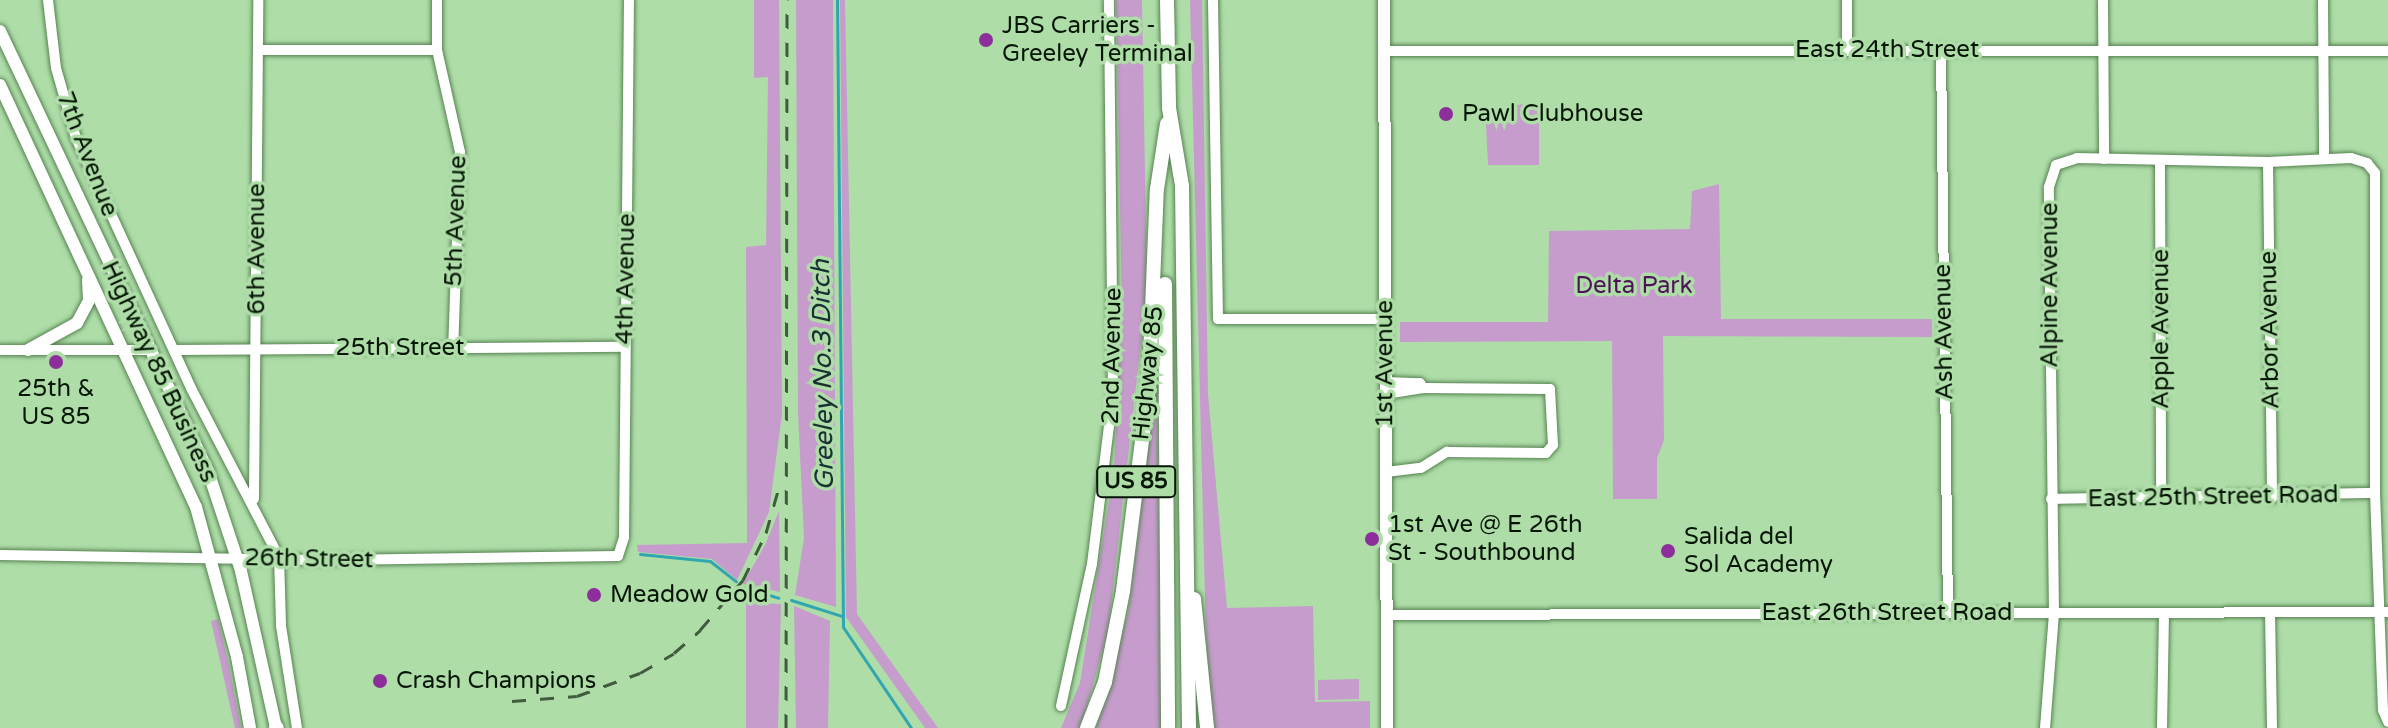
<!DOCTYPE html>
<html>
<head>
<meta charset="utf-8">
<style>
	body { margin:0 }
	#map { position:relative; width:2388px; height:728px; overflow:hidden; background:#aedda8; font-family:"Varela Round",sans-serif }
	div>[style] { position:absolute }
	[style*='--x'] { left:calc(var(--x)*1px); top:calc(var(--y)*1px); width:calc(var(--w)*1px); rotate:calc(var(--a)*1deg) }
	.green>* { inset:0; background:#c69ccc }
	.stream>* { height:3px; margin:-1.5px; padding:0 1.5px; transform-origin:1.5px; border-radius:1.5px; background:#30a7b0 }
	.roads { filter:drop-shadow(0 0 2px #578352) drop-shadow(0 0 2px #578352) }
	.minor>* { height:10px; margin:-5px; padding:0 5px; transform-origin:5px; border-radius:5px; background:#fff }
	.major>* { height:12px; margin:-6px; padding:0 6px; transform-origin:6px; border-radius:6px; background:#fff }
	.highway>* { height:14px; margin:-7px; padding:0 7px; transform-origin:7px; border-radius:7px; background:#fff }
	.rail>* { height:3px; margin-top:-1.5px; transform-origin:0; background:repeating-linear-gradient(90deg,#405b3e 0 14px,transparent 0 28px) }
	.dots>* { width:22px; height:22px; translate:-50% -50%; box-sizing:border-box; border:4px solid #aedda8; border-radius:50% }
	span { translate:-50% -50%; white-space:nowrap; text-align:center; line-height:1.15; -webkit-text-stroke:7px #aedda8; paint-order:stroke }
	.shield-label span { padding:2px 6px; background:#aedda8; border:2px solid; border-radius:6px; -webkit-text-stroke-width:0 }
	.shield-label { font-size:22px; color:#051504; font-weight:700 }
	.poi-label { font-size:24px; color:#051504 }
	.left { translate:0 -50%; text-align:left }
	.street-label { font-size:24px; color:#051504 }
	.park-label { font-size:24px; color:#4e1357 }
	.water-label { font-size:26px; color:#183133; font-style:italic }
</style>
</head>
<body>
<div id="map">
	<div class="green">
		<div style="clip-path:polygon(754px 0,779px 0,782px 414px,769px 512px,737px 580px,712px 559px,638px 552px,637px 545px,747px 543px,746px 247px,766px 245px,768px 77px,754px 78px)"></div>
		<div style="clip-path:polygon(796px 0,833px 0,836px 607px,795px 595px,804px 538px,798px 413px)"></div>
		<div style="clip-path:polygon(840px 0,845px 0,857px 614px,938px 728px,925px 728px,846px 617px)"></div>
		<div style="clip-path:polygon(1116px 0,1142px 0,1147px 290px,1108px 631px,1083px 720px,1079px 728px,1061px 728px,1080px 683px,1114px 469px,1122px 309px)"></div>
		<div style="clip-path:polygon(1190px 0,1202px 0,1208px 394px,1227px 608px,1313px 606px,1315px 702px,1370px 701px,1370px 728px,1213px 728px,1206px 639px)"></div>
		<div style="clip-path:polygon(1539px 102px,1539px 165px,1488px 165px,1486px 124px,1497px 108px)"></div>
		<div style="clip-path:polygon(1719px 184px,1721px 319px,1932px 319px,1932px 337px,1663px 336px,1664px 440px,1657px 458px,1657px 499px,1613px 499px,1612px 341px,1400px 342px,1400px 322px,1548px 322px,1549px 231px,1690px 229px,1692px 191px)"></div>
		<div style="clip-path:polygon(1157px 376px,1161px 728px,1096px 728px,1128px 612px)"></div>
		<div style="clip-path:polygon(779px 511px,780px 592px,743px 584px,765px 545px)"></div>
		<div style="clip-path:polygon(746px 602px,781px 604px,778px 728px,746px 728px)"></div>
		<div style="clip-path:polygon(794px 606px,830px 621px,828px 728px,796px 728px)"></div>
		<div style="clip-path:polygon(218px 619px,228px 661px,241px 728px,235px 728px,211px 621px)"></div>
		<div style="clip-path:polygon(1359px 679px,1359px 699px,1318px 700px,1318px 680px)"></div>
	</div>
	<div class="stream">
		<div style="--x:837;--y:0;--w:627;--a:89.45"></div>
		<div style="--x:843;--y:627;--w:122;--a:56"></div>
		<div style="--x:640;--y:554;--w:70;--a:5.7"></div>
		<div style="--x:710;--y:561;--w:33;--a:38"></div>
		<div style="--x:743;--y:587;--w:37;--a:17"></div>
		<div style="--x:791;--y:600;--w:53;--a:17.4"></div>
	</div>
	<div class="roads">
		<div class="minor">
			<div style="--x:48;--y:0;--w:68;--a:83.3"></div>
			<div style="--x:56;--y:68;--w:73;--a:74.1"></div>
			<div style="--x:76;--y:138;--w:277;--a:65.3"></div>
			<div style="--x:192;--y:390;--w:188;--a:62.5"></div>
			<div style="--x:279;--y:557;--w:69;--a:88.3"></div>
			<div style="--x:281;--y:626;--w:103;--a:81.1"></div>
			<div style="--x:437;--y:0;--w:50;--a:90"></div>
			<div style="--x:437;--y:50;--w:105;--a:77.3"></div>
			<div style="--x:460;--y:152;--w:196;--a:92"></div>
			<div style="--x:1213;--y:0;--w:319;--a:89.1"></div>
			<div style="--x:1218;--y:319;--w:167;--a:0"></div>
			<div style="--x:1847;--y:0;--w:50;--a:90"></div>
			<div style="--x:2103;--y:0;--w:159;--a:89.6"></div>
			<div style="--x:2323;--y:0;--w:159;--a:89.6"></div>
			<div style="--x:258;--y:50;--w:179;--a:0"></div>
			<div style="--x:1941;--y:50;--w:563;--a:89.29"></div>
			<div style="--x:1385;--y:51;--w:1003;--a:0"></div>
			<div style="--x:2160;--y:160;--w:338;--a:89.8"></div>
			<div style="--x:2268;--y:162;--w:336;--a:89.3"></div>
			<div style="--x:0;--y:350;--w:150;--a:0"></div>
			<div style="--x:175;--y:350;--w:450;--a:-0.4"></div>
			<div style="--x:1385;--y:382;--w:35;--a:2"></div>
			<div style="--x:1420;--y:383;--w:6;--a:59"></div>
			<div style="--x:1423;--y:388;--w:38;--a:171"></div>
			<div style="--x:1386;--y:472;--w:35;--a:-7"></div>
			<div style="--x:1421;--y:468;--w:31;--a:-32"></div>
			<div style="--x:1447;--y:452;--w:99;--a:0.6"></div>
			<div style="--x:1546;--y:453;--w:11;--a:-49"></div>
			<div style="--x:1553;--y:445;--w:56;--a:-93.1"></div>
			<div style="--x:1550;--y:389;--w:127;--a:-179.5"></div>
			<div style="--x:254;--y:499;--w:499;--a:-89.5"></div>
			<div style="--x:2051;--y:499;--w:324;--a:-1.1"></div>
			<div style="--x:0;--y:555;--w:333;--a:0.9"></div>
			<div style="--x:333;--y:560;--w:285;--a:-0.8"></div>
			<div style="--x:618;--y:556;--w:20;--a:-72"></div>
			<div style="--x:624;--y:537;--w:537;--a:-89.47"></div>
			<div style="--x:2270;--y:612;--w:116;--a:89"></div>
			<div style="--x:1386;--y:615;--w:1002;--a:-0.17"></div>
			<div style="--x:1061;--y:706;--w:145;--a:-77.7"></div>
			<div style="--x:1092;--y:564;--w:171;--a:-83"></div>
			<div style="--x:1113;--y:394;--w:394;--a:-90.6"></div>
			<div style="--x:2045;--y:728;--w:115;--a:-85.5"></div>
			<div style="--x:2054;--y:613;--w:426;--a:-90.7"></div>
			<div style="--x:2049;--y:187;--w:23;--a:-72"></div>
			<div style="--x:2056;--y:165;--w:22;--a:-18"></div>
			<div style="--x:2077;--y:158;--w:191;--a:1.2"></div>
			<div style="--x:2268;--y:162;--w:83;--a:-2.8"></div>
			<div style="--x:2351;--y:158;--w:17;--a:17"></div>
			<div style="--x:2367;--y:163;--w:13;--a:51"></div>
			<div style="--x:2375;--y:173;--w:320;--a:90"></div>
			<div style="--x:2375;--y:493;--w:217;--a:87.9"></div>
			<div style="--x:2383;--y:710;--w:13;--a:67"></div>
			<div style="--x:2162;--y:728;--w:115;--a:-89"></div>
		</div>
		<div class="major">
			<div style="--x:1384;--y:0;--w:728;--a:89.76"></div>
			<div style="--x:0;--y:31;--w:487;--a:64.7"></div>
			<div style="--x:208;--y:471;--w:105;--a:71.7"></div>
			<div style="--x:241;--y:571;--w:161;--a:77.4"></div>
			<div style="--x:0;--y:85;--w:465;--a:65.1"></div>
			<div style="--x:196;--y:507;--w:156;--a:74.7"></div>
			<div style="--x:237;--y:657;--w:72;--a:79.6"></div>
			<div style="--x:28;--y:350;--w:56;--a:-28.9"></div>
			<div style="--x:77;--y:323;--w:26;--a:-62"></div>
			<div style="--x:89;--y:300;--w:20;--a:-93"></div>
		</div>
		<div class="highway">
			<div style="--x:1167;--y:0;--w:108;--a:88.9"></div>
			<div style="--x:1169;--y:108;--w:79;--a:80.5"></div>
			<div style="--x:1182;--y:186;--w:542;--a:89.26"></div>
			<div style="--x:1165;--y:284;--w:444;--a:89.6"></div>
			<div style="--x:1194;--y:599;--w:130;--a:84.2"></div>
			<div style="--x:276;--y:727;--w:1;--a:45"></div>
			<div style="--x:1087;--y:728;--w:49;--a:-68.6"></div>
			<div style="--x:1105;--y:682;--w:93;--a:-78.8"></div>
			<div style="--x:1123;--y:591;--w:209;--a:-82.8"></div>
			<div style="--x:1149;--y:384;--w:195;--a:-87.7"></div>
			<div style="--x:1157;--y:189;--w:66;--a:-81.3"></div>
		</div>
	</div>
	<div class="rail">
		<div style="--x:512;--y:701;--w:65;--a:-4.4"></div>
		<div style="--x:577;--y:696;--w:67;--a:-20.1"></div>
		<div style="--x:640;--y:673;--w:39;--a:-30"></div>
		<div style="--x:674;--y:653;--w:35;--a:-41"></div>
		<div style="--x:700;--y:630;--w:66;--a:-49.3"></div>
		<div style="--x:743;--y:580;--w:52;--a:-63.9"></div>
		<div style="--x:766;--y:533;--w:48;--a:-74.2"></div>
		<div style="--x:786;--y:728;--w:728;--a:-89.92"></div>
	</div>
	<div class="dots">
		<div style="left:986px;top:40px;background:#8c2f9a"></div>
		<div style="left:1446px;top:114px;background:#8c2f9a"></div>
		<div style="left:56px;top:362px;background:#8c2f9a"></div>
		<div style="left:1372px;top:539px;background:#8c2f9a"></div>
		<div style="left:1668px;top:551px;background:#8c2f9a"></div>
		<div style="left:594px;top:595px;background:#8c2f9a"></div>
		<div style="left:380px;top:681px;background:#8c2f9a"></div>
	</div>
	<div class="shield-label">
		<span style="left:1136px;top:482px">US 85</span>
	</div>
	<div class="poi-label">
		<span class="left" style="left:1002px;top:40px">JBS Carriers -<br>Greeley Terminal</span>
		<span class="left" style="left:1462px;top:114px">Pawl Clubhouse</span>
		<span style="left:56px;top:403px">25th &amp;<br>US 85</span>
		<span class="left" style="left:1388px;top:539px">1st Ave @ E 26th<br>St - Southbound</span>
		<span class="left" style="left:1684px;top:551px">Salida del<br>Sol Academy</span>
		<span class="left" style="left:610px;top:595px">Meadow Gold</span>
		<span class="left" style="left:396px;top:681px">Crash Champions</span>
	</div>
	<div class="street-label">
		<span style="left:1887px;top:50px">East 24th Street</span>
		<span style="left:87px;top:154px;rotate:69deg">7th Avenue</span>
		<span style="left:456px;top:221px;rotate:-88deg">5th Avenue</span>
		<span style="left:257px;top:249px;rotate:-90deg">6th Avenue</span>
		<span style="left:626px;top:279px;rotate:-89deg">4th Avenue</span>
		<span style="left:2050px;top:285px;rotate:-90deg">Alpine Avenue</span>
		<span style="left:2161px;top:329px;rotate:-90deg">Apple Avenue</span>
		<span style="left:2270px;top:330px;rotate:-91deg">Arbor Avenue</span>
		<span style="left:1944px;top:332px;rotate:-91deg">Ash Avenue</span>
		<span style="left:400px;top:348px">25th Street</span>
		<span style="left:1112px;top:356px;rotate:-89deg">2nd Avenue</span>
		<span style="left:1385px;top:364px;rotate:-90deg">1st Avenue</span>
		<span style="left:159px;top:372px;rotate:65deg">Highway 85 Business</span>
		<span style="left:1148px;top:373px;rotate:-84deg">Highway 85</span>
		<span style="left:2213px;top:497px;rotate:-1deg">East 25th Street Road</span>
		<span style="left:309px;top:559px;rotate:1deg">26th Street</span>
		<span style="left:1887px;top:613px">East 26th Street Road</span>
	</div>
	<div class="park-label">
		<span style="left:1634px;top:286px">Delta Park</span>
	</div>
	<div class="water-label">
		<span style="left:823px;top:375px;rotate:-91deg">Greeley No.3 Ditch</span>
	</div>
</div>
</body>
</html>
